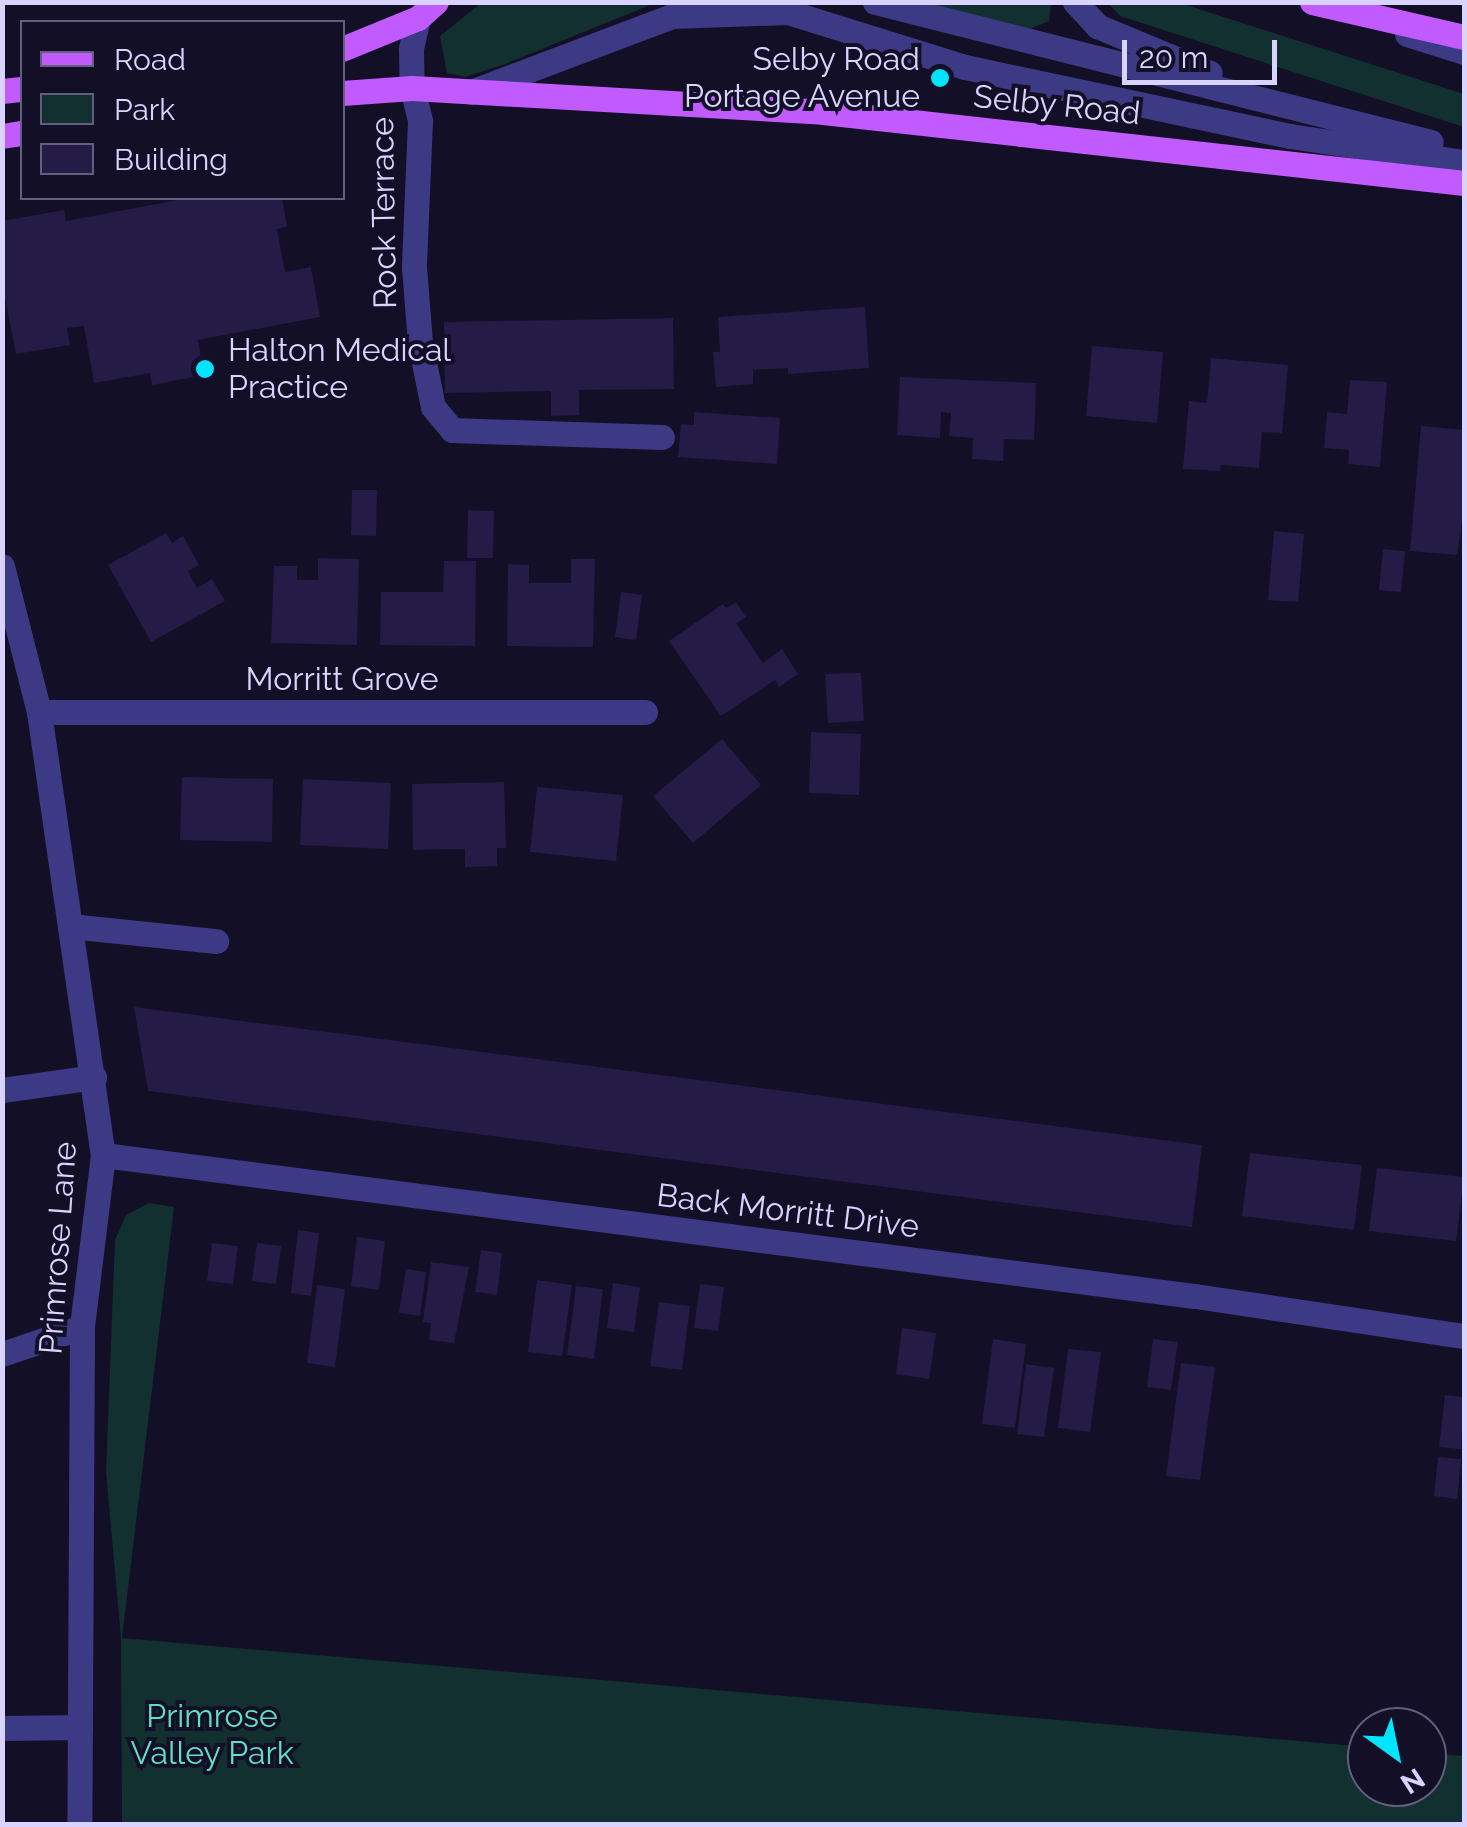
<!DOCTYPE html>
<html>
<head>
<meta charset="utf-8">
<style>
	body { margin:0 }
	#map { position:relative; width:1467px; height:1827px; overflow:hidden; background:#130f26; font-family:Raleway,sans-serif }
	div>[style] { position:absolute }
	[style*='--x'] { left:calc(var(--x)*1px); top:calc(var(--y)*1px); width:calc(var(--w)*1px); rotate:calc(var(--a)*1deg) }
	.green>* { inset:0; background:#12302f }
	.building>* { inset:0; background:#241b47 }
	.minor>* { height:25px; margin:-12.5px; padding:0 12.5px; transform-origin:12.5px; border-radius:12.5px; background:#3d3a85 }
	.major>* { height:25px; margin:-12.5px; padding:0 12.5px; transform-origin:12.5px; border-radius:12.5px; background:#c25bff }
	.dots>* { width:28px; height:28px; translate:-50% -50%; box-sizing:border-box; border:5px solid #130f26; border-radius:50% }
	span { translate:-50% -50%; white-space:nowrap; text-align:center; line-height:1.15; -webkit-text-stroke:8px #130f26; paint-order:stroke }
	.poi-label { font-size:32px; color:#d9d4ff }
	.right { translate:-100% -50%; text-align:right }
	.left { translate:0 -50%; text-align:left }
	.street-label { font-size:32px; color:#d9d4ff }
	.park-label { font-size:32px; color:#5fe0c0 }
	.frame { position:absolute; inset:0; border:5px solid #d9d4ff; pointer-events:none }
	.legend { position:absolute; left:20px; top:20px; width:325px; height:180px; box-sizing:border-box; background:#130f26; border:2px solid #625e7d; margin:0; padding:12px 18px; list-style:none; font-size:30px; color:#d9d4ff }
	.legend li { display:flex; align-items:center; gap:20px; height:50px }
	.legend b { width:50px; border:2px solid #625e7d }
	.north { position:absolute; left:1347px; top:1707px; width:100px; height:100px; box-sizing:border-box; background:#130f26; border:2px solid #625e7d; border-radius:50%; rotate:147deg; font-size:28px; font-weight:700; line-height:40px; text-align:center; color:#d9d4ff }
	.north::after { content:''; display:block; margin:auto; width:35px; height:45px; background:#00e5ff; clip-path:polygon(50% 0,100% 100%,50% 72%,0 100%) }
	.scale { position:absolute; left:1122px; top:40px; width:155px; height:45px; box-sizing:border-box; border:5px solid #d9d4ff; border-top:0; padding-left:12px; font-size:30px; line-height:35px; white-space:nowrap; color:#d9d4ff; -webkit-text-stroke:8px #130f26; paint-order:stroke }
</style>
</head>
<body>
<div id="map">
	<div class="green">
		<div style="clip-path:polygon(1051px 2px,1049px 21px,1030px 29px,905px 3px)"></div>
		<div style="clip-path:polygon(481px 3px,481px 2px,655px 3px,505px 64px,465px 77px,447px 73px,440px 36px)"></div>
		<div style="clip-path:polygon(1108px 3px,1180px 3px,1464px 94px,1464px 127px,1120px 16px)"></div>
		<div style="clip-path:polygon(149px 1203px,174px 1207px,122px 1638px,1367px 1747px,1367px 1787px,1427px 1787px,1427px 1753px,1464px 1756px,1464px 1824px,122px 1824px,121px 1638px,106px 1472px,115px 1240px,126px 1215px)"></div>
	</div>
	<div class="building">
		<div style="clip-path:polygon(189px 198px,282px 198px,287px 227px,277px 229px,285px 272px,311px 267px,320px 317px,198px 340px,204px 375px,152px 385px,150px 373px,94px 383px,84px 326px,67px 328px,70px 345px,16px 354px,2px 282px,2px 221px,64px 210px,66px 221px)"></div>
		<div style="clip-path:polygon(865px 307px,869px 368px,788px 374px,788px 368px,753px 370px,753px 384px,716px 387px,713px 352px,720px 352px,718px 317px)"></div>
		<div style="clip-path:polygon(673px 318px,674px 389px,579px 390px,579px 415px,551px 416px,551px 391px,445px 393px,444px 322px)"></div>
		<div style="clip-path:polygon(1092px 346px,1163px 352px,1157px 423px,1086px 416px)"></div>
		<div style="clip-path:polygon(1211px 358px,1288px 365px,1282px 433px,1262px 432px,1259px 468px,1221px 465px,1220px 471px,1183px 469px,1189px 401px,1207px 403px)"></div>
		<div style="clip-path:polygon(900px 377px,1036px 383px,1034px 440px,1004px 439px,1003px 461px,972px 459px,973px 438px,949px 436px,951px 413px,941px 412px,940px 438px,897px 435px)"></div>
		<div style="clip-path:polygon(1350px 380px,1387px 382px,1380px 467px,1348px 464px,1349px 450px,1324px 448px,1327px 412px,1347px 414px)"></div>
		<div style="clip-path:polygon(694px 412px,780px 418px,777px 464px,678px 457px,681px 424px,694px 425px)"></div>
		<div style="clip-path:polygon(1421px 426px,1464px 430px,1464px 509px,1457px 555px,1410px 551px)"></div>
		<div style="clip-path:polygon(352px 490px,377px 490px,376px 536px,351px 535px)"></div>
		<div style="clip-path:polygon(468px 510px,494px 511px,493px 558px,467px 558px)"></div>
		<div style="clip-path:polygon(1274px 531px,1304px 534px,1298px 602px,1268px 600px)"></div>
		<div style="clip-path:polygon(166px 533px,172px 543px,183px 536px,199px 565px,188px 571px,197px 588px,212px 579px,225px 601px,151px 642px,108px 565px)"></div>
		<div style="clip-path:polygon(1383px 549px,1405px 551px,1401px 592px,1379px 590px)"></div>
		<div style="clip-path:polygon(318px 558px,359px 559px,357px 645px,271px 643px,274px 566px,297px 566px,297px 580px,318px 580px)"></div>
		<div style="clip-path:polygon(571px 559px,595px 559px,593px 647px,507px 646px,508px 564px,529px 565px,529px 583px,571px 583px)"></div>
		<div style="clip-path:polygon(444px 561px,476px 561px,475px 646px,380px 645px,381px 592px,443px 592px)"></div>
		<div style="clip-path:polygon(621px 592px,642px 595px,636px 640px,615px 637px)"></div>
		<div style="clip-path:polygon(736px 602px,746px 617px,736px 623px,763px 663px,782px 649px,798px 674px,779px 687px,775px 680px,721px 716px,669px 641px,723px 604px,726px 608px)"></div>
		<div style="clip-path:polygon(861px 673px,864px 721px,828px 723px,825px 674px)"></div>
		<div style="clip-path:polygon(811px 732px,861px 734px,859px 795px,809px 793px)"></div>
		<div style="clip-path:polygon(722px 739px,761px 785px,693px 843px,653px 796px)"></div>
		<div style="clip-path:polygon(182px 777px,273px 779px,272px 842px,180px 840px)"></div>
		<div style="clip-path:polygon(303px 779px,391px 783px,388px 849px,300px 845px)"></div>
		<div style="clip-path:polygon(504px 782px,506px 848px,497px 848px,497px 866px,465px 867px,465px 849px,413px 850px,412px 784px)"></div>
		<div style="clip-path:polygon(537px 787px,623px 795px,616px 861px,530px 852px)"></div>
		<div style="clip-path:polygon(134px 1007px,1202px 1145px,1192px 1227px,148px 1091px)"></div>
		<div style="clip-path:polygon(1250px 1153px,1362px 1165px,1354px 1230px,1242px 1216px)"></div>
		<div style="clip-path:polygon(1377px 1168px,1464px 1177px,1456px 1241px,1369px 1231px)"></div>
		<div style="clip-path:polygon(298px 1230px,319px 1233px,311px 1296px,291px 1293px)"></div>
		<div style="clip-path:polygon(357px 1237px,385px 1241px,379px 1290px,351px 1286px)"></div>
		<div style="clip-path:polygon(212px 1243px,238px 1246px,233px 1284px,207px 1281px)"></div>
		<div style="clip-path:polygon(257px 1243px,281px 1246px,276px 1284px,252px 1281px)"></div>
		<div style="clip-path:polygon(481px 1250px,502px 1253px,497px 1295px,475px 1292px)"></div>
		<div style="clip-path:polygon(431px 1262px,469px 1267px,454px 1343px,429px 1340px,431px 1323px,423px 1322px)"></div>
		<div style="clip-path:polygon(406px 1269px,426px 1272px,420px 1316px,399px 1313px)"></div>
		<div style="clip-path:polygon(537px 1280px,572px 1285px,562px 1356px,528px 1352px)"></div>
		<div style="clip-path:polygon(613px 1283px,640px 1287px,634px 1332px,607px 1328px)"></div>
		<div style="clip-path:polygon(700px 1284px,724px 1287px,718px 1331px,694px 1328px)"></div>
		<div style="clip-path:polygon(317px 1285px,345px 1289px,335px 1367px,307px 1363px)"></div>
		<div style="clip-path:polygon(576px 1286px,603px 1289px,594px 1359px,567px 1355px)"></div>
		<div style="clip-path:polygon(659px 1302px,690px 1306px,682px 1370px,650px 1366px)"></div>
		<div style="clip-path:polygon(902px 1328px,936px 1333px,929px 1379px,896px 1374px)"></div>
		<div style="clip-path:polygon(993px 1339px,1026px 1344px,1015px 1428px,982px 1424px)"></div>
		<div style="clip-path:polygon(1153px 1339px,1178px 1342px,1171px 1390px,1147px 1387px)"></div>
		<div style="clip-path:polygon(1068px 1349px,1101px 1352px,1090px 1432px,1058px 1428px)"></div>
		<div style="clip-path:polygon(1181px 1363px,1215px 1367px,1200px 1480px,1166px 1476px)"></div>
		<div style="clip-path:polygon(1026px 1364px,1054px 1368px,1044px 1437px,1017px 1434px)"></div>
		<div style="clip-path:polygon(1445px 1395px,1464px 1397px,1461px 1449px,1439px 1447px)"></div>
		<div style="clip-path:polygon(1438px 1457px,1461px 1459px,1457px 1499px,1434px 1496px)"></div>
	</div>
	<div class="minor">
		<div style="--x:875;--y:2;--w:573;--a:14.13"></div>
		<div style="--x:1075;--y:2;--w:33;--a:47"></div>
		<div style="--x:1097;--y:26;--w:122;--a:22.6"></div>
		<div style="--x:418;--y:18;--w:32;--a:103"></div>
		<div style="--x:411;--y:49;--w:39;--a:89"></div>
		<div style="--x:412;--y:88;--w:34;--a:76"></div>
		<div style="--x:420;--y:121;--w:146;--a:92.4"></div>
		<div style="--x:414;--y:267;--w:76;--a:85.5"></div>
		<div style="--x:420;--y:343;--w:65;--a:78.5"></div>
		<div style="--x:433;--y:407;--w:30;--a:50"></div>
		<div style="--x:452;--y:430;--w:210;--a:1.9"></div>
		<div style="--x:1407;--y:34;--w:60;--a:17.5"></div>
		<div style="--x:471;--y:92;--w:215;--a:-20.7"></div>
		<div style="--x:672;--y:16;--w:116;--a:-2"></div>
		<div style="--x:788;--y:12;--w:185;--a:17.3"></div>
		<div style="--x:965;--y:67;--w:332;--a:12"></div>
		<div style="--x:1290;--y:136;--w:176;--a:8.5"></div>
		<div style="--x:2;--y:566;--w:151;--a:75.8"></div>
		<div style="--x:39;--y:712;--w:448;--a:81.8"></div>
		<div style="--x:103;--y:1155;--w:173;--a:97"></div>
		<div style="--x:82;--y:1327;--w:497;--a:90.3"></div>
		<div style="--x:39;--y:712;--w:606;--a:0"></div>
		<div style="--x:70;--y:926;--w:147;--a:5.9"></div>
		<div style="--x:2;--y:1090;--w:93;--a:-8"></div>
		<div style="--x:103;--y:1155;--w:1101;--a:7.36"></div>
		<div style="--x:1195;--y:1296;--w:272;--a:8.5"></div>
		<div style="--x:2;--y:1354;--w:84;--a:-18.6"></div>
		<div style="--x:2;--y:1728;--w:78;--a:-0.7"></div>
	</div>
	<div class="major">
		<div style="--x:1312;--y:2;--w:156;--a:13"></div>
		<div style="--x:342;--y:49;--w:82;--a:-22.2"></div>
		<div style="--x:418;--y:18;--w:24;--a:-42"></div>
		<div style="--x:2;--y:91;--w:20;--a:-6"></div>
		<div style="--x:342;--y:93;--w:70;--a:-4.1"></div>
		<div style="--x:412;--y:88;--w:403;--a:3.3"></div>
		<div style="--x:814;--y:111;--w:654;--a:6.32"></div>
		<div style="--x:2;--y:136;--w:20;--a:-9"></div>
	</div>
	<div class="dots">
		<div style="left:940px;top:78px;background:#00e5ff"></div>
		<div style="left:205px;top:369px;background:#00e5ff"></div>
	</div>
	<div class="poi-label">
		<span class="right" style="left:920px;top:78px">Selby Road<br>Portage Avenue</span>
		<span class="left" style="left:228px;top:369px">Halton Medical<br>Practice</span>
	</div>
	<div class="street-label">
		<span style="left:1057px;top:105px;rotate:6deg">Selby Road</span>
		<span style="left:384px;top:213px;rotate:-91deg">Rock Terrace</span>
		<span style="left:342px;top:679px">Morritt Grove</span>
		<span style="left:788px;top:1211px;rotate:7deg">Back Morritt Drive</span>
		<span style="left:58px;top:1248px;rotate:-86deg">Primrose Lane</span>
	</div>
	<div class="park-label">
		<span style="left:212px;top:1735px">Primrose<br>Valley Park</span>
	</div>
	<div class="frame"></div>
	<ul class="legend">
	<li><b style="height:12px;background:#c25bff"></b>Road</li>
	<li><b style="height:28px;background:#12302f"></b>Park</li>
	<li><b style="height:28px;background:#241b47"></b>Building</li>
	</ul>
	<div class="north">N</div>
	<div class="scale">20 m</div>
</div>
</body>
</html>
